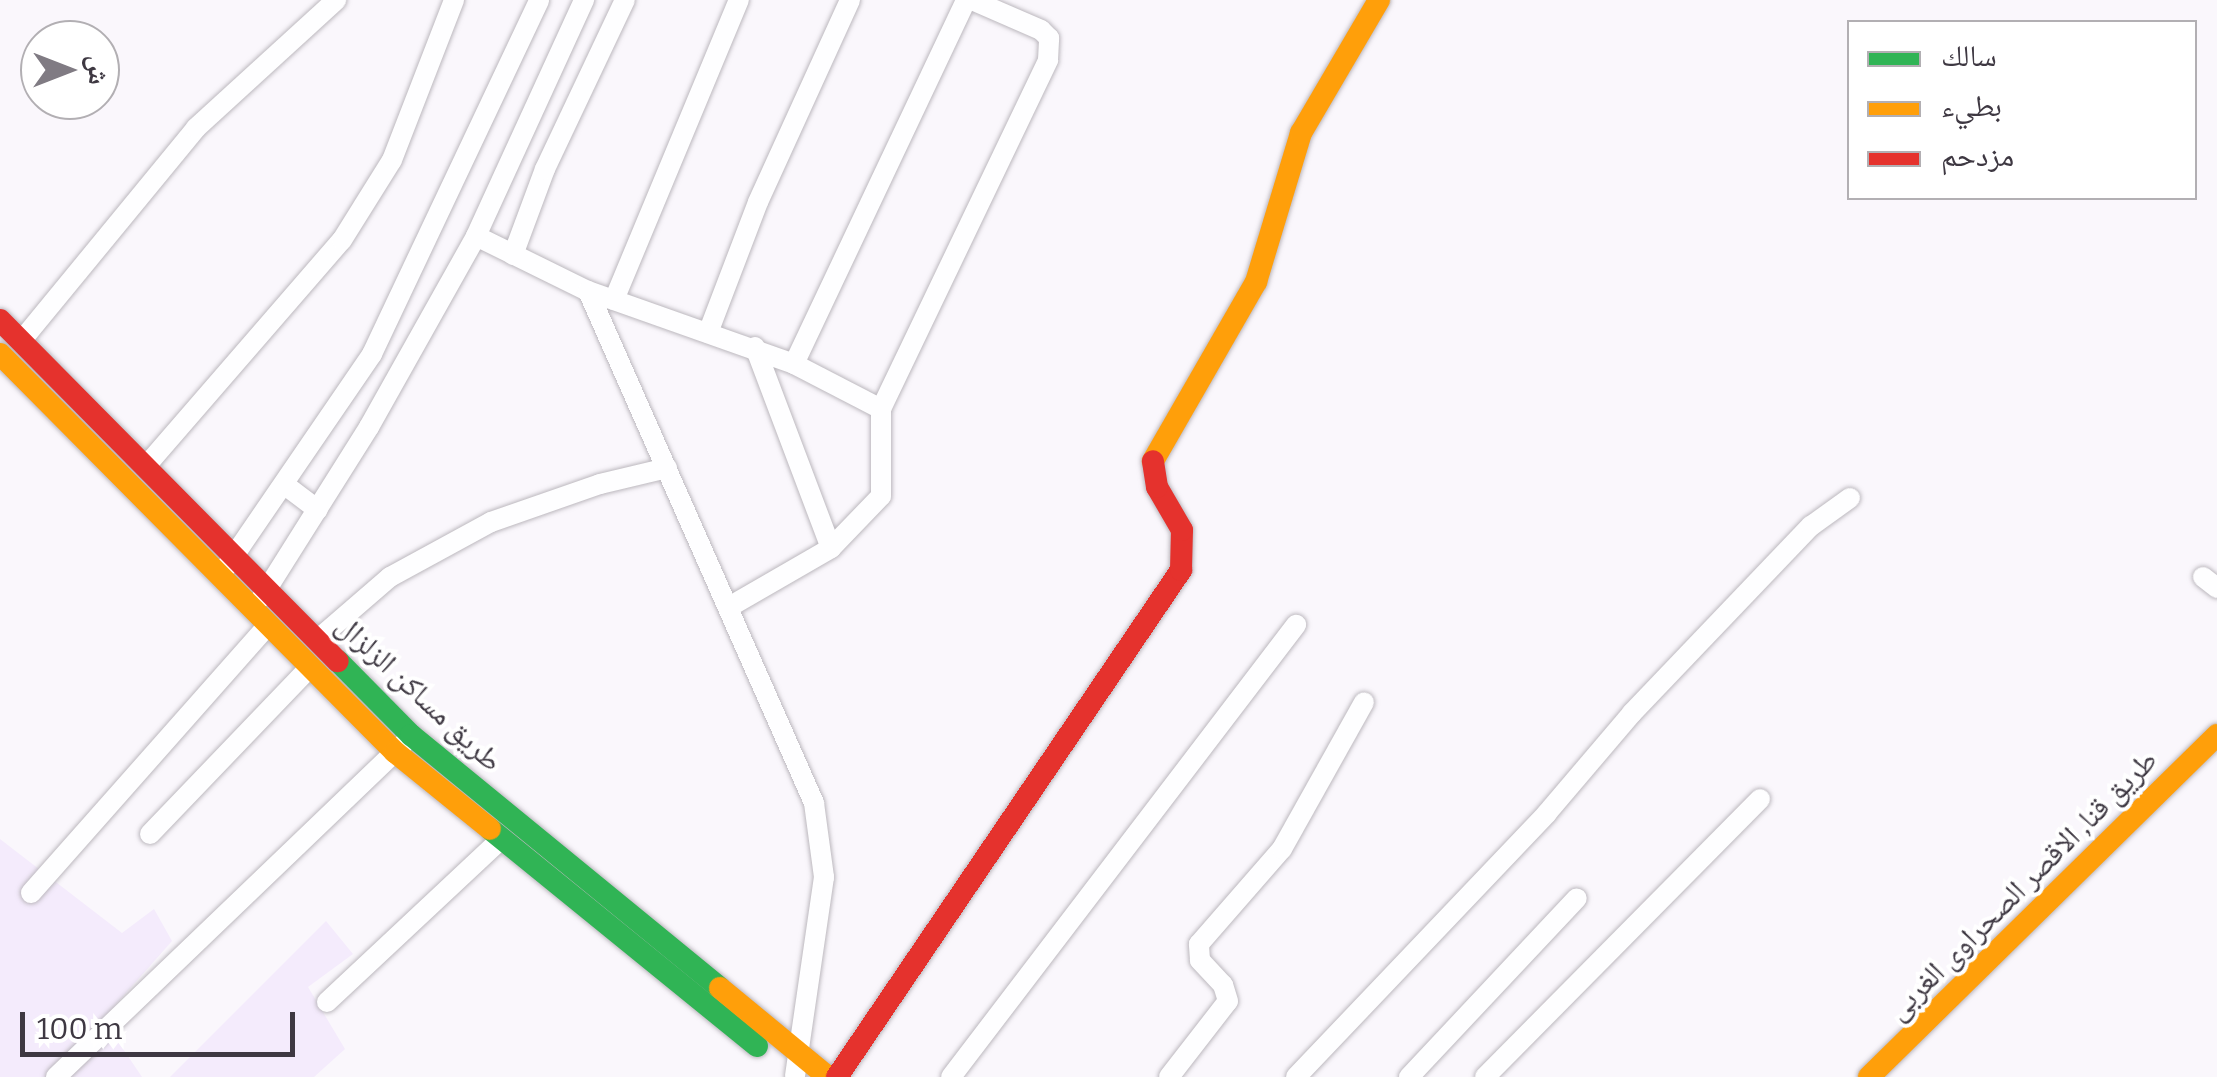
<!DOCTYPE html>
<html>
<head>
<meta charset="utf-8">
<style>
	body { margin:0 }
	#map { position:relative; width:2217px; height:1077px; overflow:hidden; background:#faf7fc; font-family:Bitter,"Noto Naskh Arabic",serif }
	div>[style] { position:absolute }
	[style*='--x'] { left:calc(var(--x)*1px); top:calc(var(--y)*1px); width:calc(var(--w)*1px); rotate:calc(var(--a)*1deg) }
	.green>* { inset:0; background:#f4ebfc }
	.roads { filter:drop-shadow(0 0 2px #bcb8be) drop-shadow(0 0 2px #bcb8be) }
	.street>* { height:20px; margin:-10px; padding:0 10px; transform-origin:10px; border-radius:10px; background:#fefeff }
	.fast>* { height:22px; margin:-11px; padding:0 11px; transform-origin:11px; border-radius:11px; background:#30b455 }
	.slow>* { height:22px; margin:-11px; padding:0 11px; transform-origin:11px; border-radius:11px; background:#ff9f0a }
	.jam>* { height:22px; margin:-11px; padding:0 11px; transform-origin:11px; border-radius:11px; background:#e5322d }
	span { translate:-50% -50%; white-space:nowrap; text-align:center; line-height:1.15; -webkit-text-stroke:8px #fff; paint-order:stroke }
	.street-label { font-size:30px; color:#3e3842 }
	.legend { position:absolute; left:1847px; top:20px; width:350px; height:180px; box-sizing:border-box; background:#fff; border:2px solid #b2afb3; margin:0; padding:12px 18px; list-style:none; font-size:30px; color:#3e3842 }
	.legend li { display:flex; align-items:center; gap:20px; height:50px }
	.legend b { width:50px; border:2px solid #b2afb3 }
	.north { position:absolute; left:20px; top:20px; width:100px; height:100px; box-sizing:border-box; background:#fff; border:2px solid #b2afb3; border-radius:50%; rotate:90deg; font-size:28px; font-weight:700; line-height:40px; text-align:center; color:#3e3842 }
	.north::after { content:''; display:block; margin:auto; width:35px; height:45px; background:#807b83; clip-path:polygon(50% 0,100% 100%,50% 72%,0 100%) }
	.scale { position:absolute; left:20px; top:1012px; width:275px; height:45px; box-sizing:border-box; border:5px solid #3e3842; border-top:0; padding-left:12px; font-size:30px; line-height:35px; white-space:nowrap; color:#3e3842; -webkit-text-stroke:8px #fff; paint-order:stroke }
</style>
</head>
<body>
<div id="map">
	<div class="green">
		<div style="clip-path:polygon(0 839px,122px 933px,154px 909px,172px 941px,103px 1019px,142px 1077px,0 1077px)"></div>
		<div style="clip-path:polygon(326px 921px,353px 954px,308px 987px,345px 1049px,314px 1077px,170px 1077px)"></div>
	</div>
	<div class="roads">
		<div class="street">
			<div style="--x:476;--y:236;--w:125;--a:26.2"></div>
			<div style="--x:588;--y:291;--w:219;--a:19.5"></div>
			<div style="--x:794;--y:364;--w:98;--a:27.3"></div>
			<div style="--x:513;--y:255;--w:92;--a:-69.6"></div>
			<div style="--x:545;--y:169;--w:187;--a:-64.7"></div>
			<div style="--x:588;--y:291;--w:560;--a:66.18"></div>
			<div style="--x:814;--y:803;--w:75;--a:82.3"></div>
			<div style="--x:824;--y:877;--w:201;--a:98.3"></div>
			<div style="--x:614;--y:300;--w:325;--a:-67.4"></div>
			<div style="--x:708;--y:333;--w:140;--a:-69.1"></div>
			<div style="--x:758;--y:202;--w:222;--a:-65.5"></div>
			<div style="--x:22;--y:340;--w:274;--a:-50.6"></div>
			<div style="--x:196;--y:128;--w:190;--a:-42.4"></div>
			<div style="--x:755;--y:347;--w:215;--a:69.3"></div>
			<div style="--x:794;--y:364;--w:403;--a:-64.7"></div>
			<div style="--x:146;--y:466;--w:299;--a:-49.1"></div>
			<div style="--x:342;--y:240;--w:94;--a:-58"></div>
			<div style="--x:392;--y:160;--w:172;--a:-68.8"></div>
			<div style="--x:285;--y:485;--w:41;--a:37.1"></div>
			<div style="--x:227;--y:566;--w:257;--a:-55.6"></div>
			<div style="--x:372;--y:354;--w:391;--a:-64.7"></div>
			<div style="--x:2203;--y:577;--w:18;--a:38"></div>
			<div style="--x:262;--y:597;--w:201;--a:-57.8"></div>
			<div style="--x:369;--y:427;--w:219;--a:-60.7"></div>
			<div style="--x:476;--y:236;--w:260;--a:-65.4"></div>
			<div style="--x:729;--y:607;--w:118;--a:-30"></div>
			<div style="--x:831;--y:548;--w:72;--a:-46.1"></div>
			<div style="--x:881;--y:496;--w:87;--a:-90"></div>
			<div style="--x:881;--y:409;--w:387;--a:-64.4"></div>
			<div style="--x:1048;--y:60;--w:22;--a:-87"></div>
			<div style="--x:1049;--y:38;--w:11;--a:-135"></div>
			<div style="--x:1041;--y:30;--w:75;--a:-156.5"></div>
			<div style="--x:317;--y:640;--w:96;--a:-40.8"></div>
			<div style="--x:390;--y:577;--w:115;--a:-28.6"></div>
			<div style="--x:491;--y:522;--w:115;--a:-19.2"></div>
			<div style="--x:600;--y:484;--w:69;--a:-13.4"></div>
			<div style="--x:150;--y:834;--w:230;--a:-46.2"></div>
			<div style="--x:31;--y:893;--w:355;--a:-48.5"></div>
			<div style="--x:327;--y:1002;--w:238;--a:-43.1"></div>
			<div style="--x:56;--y:1077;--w:481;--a:-43.8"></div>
			<div style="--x:951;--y:1077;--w:569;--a:-52.65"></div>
			<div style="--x:1169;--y:1077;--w:96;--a:-52.2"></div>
			<div style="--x:1228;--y:1001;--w:17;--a:-107"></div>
			<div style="--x:1223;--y:985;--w:34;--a:-133"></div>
			<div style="--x:1200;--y:960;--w:16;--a:-94"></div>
			<div style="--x:1199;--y:944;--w:126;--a:-48.9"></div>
			<div style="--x:1282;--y:849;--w:168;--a:-60.8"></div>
			<div style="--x:1296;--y:1077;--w:364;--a:-46.4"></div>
			<div style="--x:1547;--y:813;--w:131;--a:-49.6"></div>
			<div style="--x:1632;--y:713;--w:259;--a:-46.3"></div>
			<div style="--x:1811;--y:526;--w:48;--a:-35.7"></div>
			<div style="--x:1409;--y:1077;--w:245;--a:-46.8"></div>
			<div style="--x:1485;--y:1077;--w:391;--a:-45.3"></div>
		</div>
		<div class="fast">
			<div style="--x:338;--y:661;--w:104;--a:45.4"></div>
			<div style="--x:411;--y:735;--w:399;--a:39.3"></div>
			<div style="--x:490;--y:829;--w:344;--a:39.1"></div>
		</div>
		<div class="slow">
			<div style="--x:0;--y:354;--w:561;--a:45.22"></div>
			<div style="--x:395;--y:752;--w:122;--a:39"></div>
			<div style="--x:1153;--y:461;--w:207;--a:-60.1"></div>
			<div style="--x:1256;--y:282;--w:156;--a:-73.2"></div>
			<div style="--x:1301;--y:133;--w:154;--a:-59.6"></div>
			<div style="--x:720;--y:988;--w:140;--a:39.5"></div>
			<div style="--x:1869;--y:1077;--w:488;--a:-44.5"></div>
		</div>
		<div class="jam">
			<div style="--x:0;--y:320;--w:480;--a:45.3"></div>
			<div style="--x:837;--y:1077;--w:613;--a:-55.84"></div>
			<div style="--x:1181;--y:570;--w:40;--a:-88.6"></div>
			<div style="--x:1182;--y:530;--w:50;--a:-120.2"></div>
			<div style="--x:1157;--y:487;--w:26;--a:-99"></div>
		</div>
	</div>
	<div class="street-label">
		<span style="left:419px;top:693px;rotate:43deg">طريق مساكن الزلزال</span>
		<span style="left:2022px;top:885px;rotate:-45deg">طريق قنا, الاقصر الصحراوى الغربى</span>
	</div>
	<ul class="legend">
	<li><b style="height:12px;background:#30b455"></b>سالك</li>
	<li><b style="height:12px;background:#ff9f0a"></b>بطيء</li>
	<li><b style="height:12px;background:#e5322d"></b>مزدحم</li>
	</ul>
	<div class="north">ش</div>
	<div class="scale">100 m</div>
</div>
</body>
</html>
